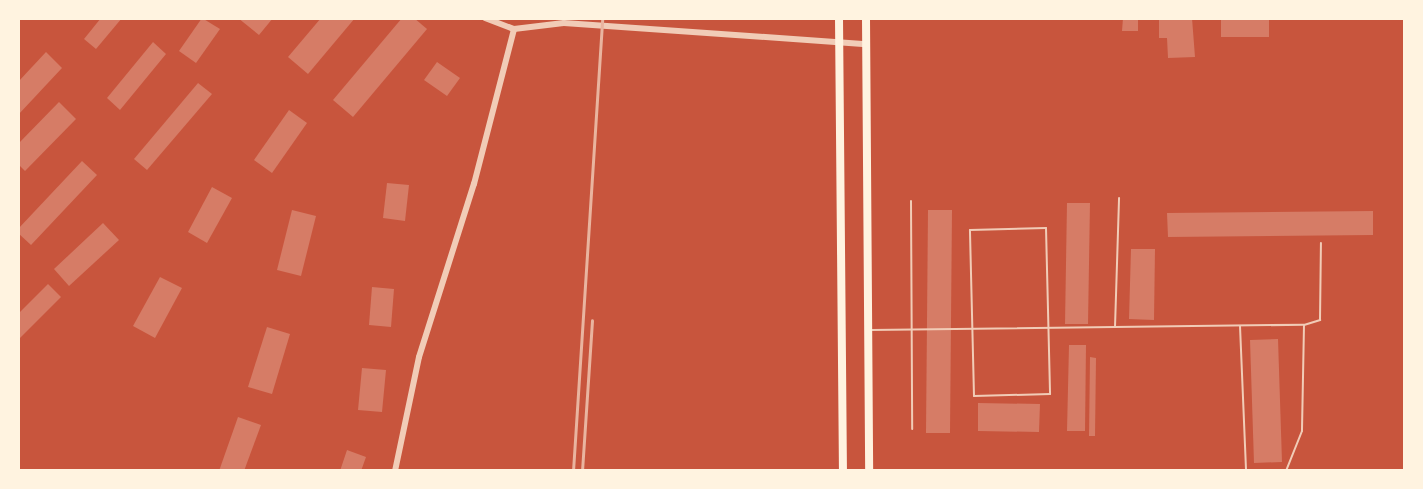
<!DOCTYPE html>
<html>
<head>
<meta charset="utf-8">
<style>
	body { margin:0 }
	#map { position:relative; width:1423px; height:489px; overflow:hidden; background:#c8553d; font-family:"Exo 2",sans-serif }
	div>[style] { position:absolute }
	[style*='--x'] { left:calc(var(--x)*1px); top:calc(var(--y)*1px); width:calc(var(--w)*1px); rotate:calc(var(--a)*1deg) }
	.building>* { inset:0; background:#d67c66 }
	.service>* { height:2px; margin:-1px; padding:0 1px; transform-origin:1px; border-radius:1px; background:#f1ccb7 }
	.tertiary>* { height:6px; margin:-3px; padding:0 3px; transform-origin:3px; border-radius:3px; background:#f1ccb7 }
	.primary>* { height:8px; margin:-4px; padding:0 4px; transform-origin:4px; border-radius:4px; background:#fff3e0 }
	.rail>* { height:3px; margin:-1.5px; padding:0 1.5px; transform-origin:1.5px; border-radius:1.5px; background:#e9b49f }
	span { translate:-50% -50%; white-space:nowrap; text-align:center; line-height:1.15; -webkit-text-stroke:6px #fff3e0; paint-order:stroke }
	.frame { position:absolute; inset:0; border:20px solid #fff3e0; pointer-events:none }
</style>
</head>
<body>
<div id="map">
	<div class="building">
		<div style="clip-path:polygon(101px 18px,122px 18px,96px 49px,84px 39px)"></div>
		<div style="clip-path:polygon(202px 18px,220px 29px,196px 63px,179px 51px)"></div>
		<div style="clip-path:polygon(238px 18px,273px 18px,259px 35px)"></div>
		<div style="clip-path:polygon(321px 18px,355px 18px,308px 74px,288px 57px)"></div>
		<div style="clip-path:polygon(402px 18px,414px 18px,427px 29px,353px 117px,333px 100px)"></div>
		<div style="clip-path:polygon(1123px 18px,1138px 18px,1138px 31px,1122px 31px)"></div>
		<div style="clip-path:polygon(1159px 18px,1192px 18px,1195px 57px,1168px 58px,1167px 38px,1159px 38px)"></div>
		<div style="clip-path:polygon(1221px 18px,1269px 18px,1269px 37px,1221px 37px)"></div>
		<div style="clip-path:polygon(153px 42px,166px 54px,120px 110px,107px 98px)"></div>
		<div style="clip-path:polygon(46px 52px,62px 68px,18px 115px,18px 82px)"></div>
		<div style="clip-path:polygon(437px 62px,460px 78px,447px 96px,424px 80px)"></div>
		<div style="clip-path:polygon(198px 83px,212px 94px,147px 170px,134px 159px)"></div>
		<div style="clip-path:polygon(59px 102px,76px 119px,25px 171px,18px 164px,18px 144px)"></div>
		<div style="clip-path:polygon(289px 110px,307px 123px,272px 173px,254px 160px)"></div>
		<div style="clip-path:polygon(82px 161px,97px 175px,31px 245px,18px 233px,18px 229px)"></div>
		<div style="clip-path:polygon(387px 183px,409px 185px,405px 221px,383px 218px)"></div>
		<div style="clip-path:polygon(212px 187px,232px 198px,207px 243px,188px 232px)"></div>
		<div style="clip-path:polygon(1067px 203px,1090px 203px,1088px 324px,1065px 324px)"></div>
		<div style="clip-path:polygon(292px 210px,316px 216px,301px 276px,277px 270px)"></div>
		<div style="clip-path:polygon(928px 210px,952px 210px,950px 433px,926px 433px)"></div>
		<div style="clip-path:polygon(1373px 211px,1373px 235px,1168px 237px,1167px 213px)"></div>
		<div style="clip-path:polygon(103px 223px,119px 240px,69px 286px,54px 269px)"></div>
		<div style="clip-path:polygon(1131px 249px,1155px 249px,1154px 320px,1129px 319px)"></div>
		<div style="clip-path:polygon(160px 277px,182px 288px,155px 338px,133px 326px)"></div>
		<div style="clip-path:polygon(48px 284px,61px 297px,20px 338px,18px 314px)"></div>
		<div style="clip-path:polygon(372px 287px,394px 289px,391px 327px,369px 325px)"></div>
		<div style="clip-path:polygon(267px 327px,290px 334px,272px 394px,248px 387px)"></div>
		<div style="clip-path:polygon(1278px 339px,1282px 462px,1254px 463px,1250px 340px)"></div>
		<div style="clip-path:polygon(1069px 345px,1086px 345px,1085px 431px,1067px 431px)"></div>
		<div style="clip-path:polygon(1090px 357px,1096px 358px,1095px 436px,1089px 436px)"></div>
		<div style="clip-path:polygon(362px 368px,386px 370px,382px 412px,358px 410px)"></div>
		<div style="clip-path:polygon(978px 403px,1040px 404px,1039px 432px,978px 431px)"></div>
		<div style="clip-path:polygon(238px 417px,261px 425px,244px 471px,219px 471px)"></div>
		<div style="clip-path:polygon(347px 450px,366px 457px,361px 471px,340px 471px)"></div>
	</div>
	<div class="service">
		<div style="--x:911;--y:201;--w:228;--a:89.7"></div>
		<div style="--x:1046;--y:228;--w:166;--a:88.6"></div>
		<div style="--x:1050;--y:394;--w:76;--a:178.5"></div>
		<div style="--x:974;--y:396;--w:166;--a:-91.4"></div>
		<div style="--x:970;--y:230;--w:76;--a:-1.5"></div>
		<div style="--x:1304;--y:325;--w:17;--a:-17"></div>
		<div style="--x:1320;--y:320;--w:77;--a:-89.3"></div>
		<div style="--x:1240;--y:326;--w:145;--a:87.6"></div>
		<div style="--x:1115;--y:327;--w:129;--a:-88.2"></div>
		<div style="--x:871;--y:330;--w:433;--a:-0.7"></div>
		<div style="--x:1304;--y:325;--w:106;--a:91.1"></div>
		<div style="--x:1302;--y:431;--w:43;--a:111.8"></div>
	</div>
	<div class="tertiary">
		<div style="--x:485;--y:18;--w:31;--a:21"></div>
		<div style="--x:514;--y:29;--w:50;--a:-6.8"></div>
		<div style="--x:564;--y:23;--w:303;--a:4"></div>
		<div style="--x:395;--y:471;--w:116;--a:-78.1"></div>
		<div style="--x:419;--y:357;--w:182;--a:-72.4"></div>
		<div style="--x:474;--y:184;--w:160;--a:-75.5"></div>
	</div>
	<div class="primary">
		<div style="--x:839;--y:18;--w:453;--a:89.5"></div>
		<div style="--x:866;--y:18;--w:453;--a:89.6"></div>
	</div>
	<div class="rail">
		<div style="--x:573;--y:471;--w:454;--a:-86.3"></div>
		<div style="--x:582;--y:471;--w:151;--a:-86.2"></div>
	</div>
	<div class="frame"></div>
</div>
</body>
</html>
